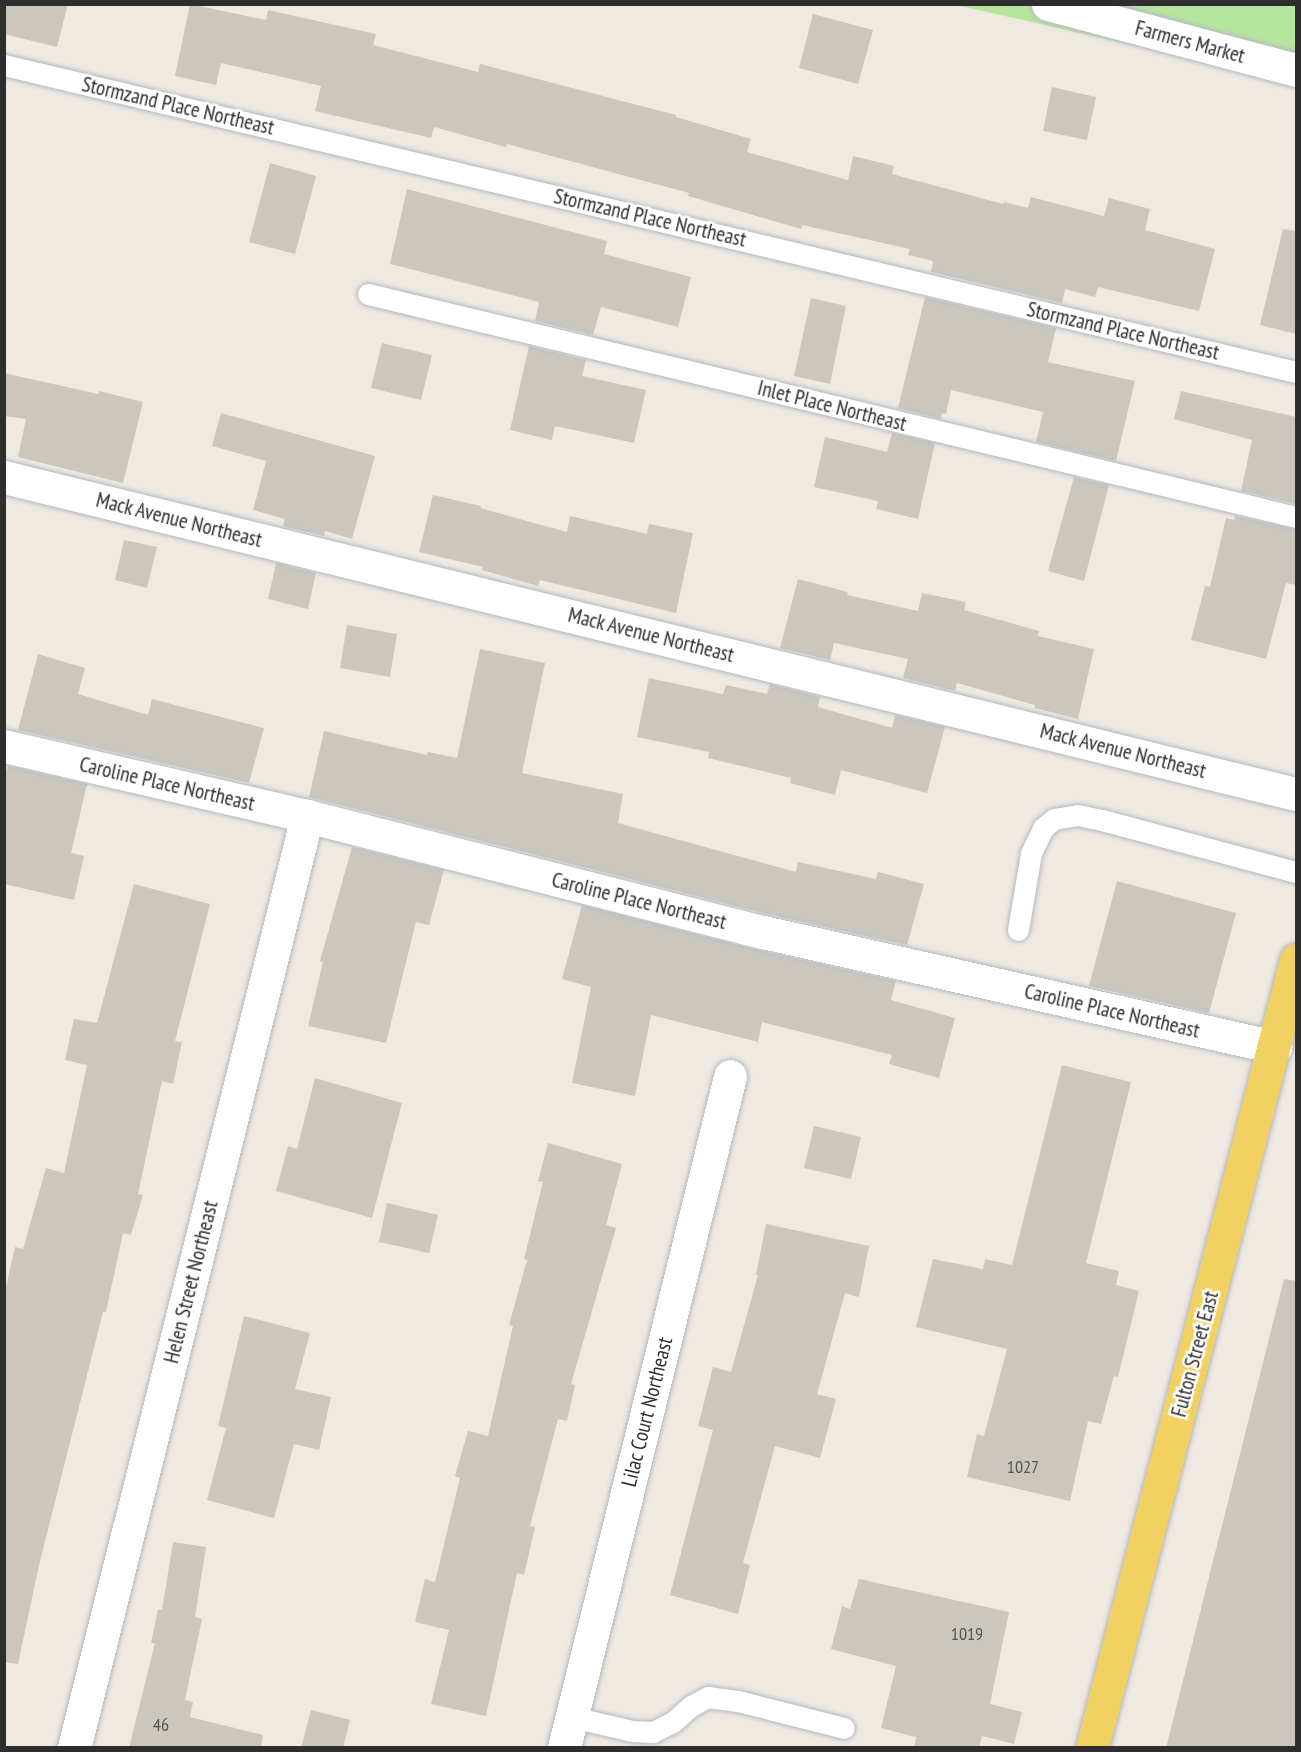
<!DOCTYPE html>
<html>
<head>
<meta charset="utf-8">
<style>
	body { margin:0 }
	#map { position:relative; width:1301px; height:1752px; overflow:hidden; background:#efe9e1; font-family:"PT Sans Narrow",sans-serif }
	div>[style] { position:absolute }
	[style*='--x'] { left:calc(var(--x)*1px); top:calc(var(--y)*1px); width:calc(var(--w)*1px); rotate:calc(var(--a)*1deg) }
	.green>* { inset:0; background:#b6e59e }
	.building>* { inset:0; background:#cbc7bf }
	.roads { filter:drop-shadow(0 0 2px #b4b7c1) drop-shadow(0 0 2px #b4b7c1) }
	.lane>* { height:21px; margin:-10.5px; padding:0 10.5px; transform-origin:10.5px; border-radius:10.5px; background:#fff }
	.street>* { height:33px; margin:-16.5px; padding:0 16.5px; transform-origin:16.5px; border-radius:16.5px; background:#fff }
	.primary>* { height:33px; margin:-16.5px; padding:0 16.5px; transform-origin:16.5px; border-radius:16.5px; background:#f2d163 }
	span { translate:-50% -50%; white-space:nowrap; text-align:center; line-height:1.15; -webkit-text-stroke:5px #fff; paint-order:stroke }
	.number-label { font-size:18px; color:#555452 }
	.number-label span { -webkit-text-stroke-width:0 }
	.street-label { font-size:21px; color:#2e2e2e }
	.frame { position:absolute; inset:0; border:6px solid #2e2e2e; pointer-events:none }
</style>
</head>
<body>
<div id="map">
	<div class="green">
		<div style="clip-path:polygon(956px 5px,1296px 5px,1296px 82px)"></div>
	</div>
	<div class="building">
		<div style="clip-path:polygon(4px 4px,68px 4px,57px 47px,4px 34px)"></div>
		<div style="clip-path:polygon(190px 4px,266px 20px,268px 10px,376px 34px,373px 45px,478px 72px,480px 64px,676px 115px,676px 117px,751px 139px,747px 152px,848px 180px,853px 156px,894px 166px,892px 174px,1003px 204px,1004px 202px,1028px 208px,1031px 197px,1104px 216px,1109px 198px,1150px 209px,1145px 230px,1215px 249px,1199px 311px,1098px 287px,1095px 297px,1065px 289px,1062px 303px,931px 272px,933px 261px,908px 255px,910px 249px,802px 225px,801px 229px,688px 196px,689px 193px,507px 144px,506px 147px,434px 127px,431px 138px,315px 111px,321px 86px,221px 63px,216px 85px,175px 76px)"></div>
		<div style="clip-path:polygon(813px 14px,873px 30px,858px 84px,799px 68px)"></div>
		<div style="clip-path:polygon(1052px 87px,1096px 97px,1087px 140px,1043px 131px)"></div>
		<div style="clip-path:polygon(270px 163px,316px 176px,295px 254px,249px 242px)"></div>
		<div style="clip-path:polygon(407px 189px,607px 241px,604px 254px,691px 277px,678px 327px,601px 307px,593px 335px,535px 321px,539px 302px,390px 264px)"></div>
		<div style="clip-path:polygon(1283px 229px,1296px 231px,1296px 334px,1260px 325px)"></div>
		<div style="clip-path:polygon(925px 297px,1056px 328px,1048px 362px,1135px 381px,1116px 461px,1036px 442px,1043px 412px,951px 390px,946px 414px,942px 413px,941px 419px,898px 408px)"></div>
		<div style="clip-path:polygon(811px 298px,846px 306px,830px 384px,794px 376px)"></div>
		<div style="clip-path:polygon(382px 343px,432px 355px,421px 400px,371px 388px)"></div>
		<div style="clip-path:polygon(529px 346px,586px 360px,582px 376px,646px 390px,634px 443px,555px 426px,552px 440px,510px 430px)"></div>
		<div style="clip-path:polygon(4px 373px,98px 394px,99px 391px,143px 402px,123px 483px,18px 457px,26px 419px,4px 416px)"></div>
		<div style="clip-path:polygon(1181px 391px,1296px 417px,1296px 504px,1241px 491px,1252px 440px,1174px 419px)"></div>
		<div style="clip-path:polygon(221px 413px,375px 456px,352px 539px,325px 531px,324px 536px,283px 526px,285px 519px,253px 510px,266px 461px,212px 446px)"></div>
		<div style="clip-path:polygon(892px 433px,935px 443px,918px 519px,876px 509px,878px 501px,814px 487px,825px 437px,887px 452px)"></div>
		<div style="clip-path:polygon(1074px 477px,1109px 485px,1084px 581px,1048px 571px)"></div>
		<div style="clip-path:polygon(433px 495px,481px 506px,480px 508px,567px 532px,570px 516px,647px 534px,649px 524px,693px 533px,676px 613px,540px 580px,538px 586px,482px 570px,483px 567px,419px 552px)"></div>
		<div style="clip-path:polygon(1235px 516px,1296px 529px,1296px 585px,1286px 583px,1266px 659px,1191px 640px,1205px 586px,1210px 587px,1226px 518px,1234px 520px)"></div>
		<div style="clip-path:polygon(124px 540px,157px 547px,147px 588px,115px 580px)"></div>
		<div style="clip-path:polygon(276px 563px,316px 573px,308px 609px,268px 599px)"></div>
		<div style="clip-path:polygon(798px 579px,848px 592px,847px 595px,918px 611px,922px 593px,966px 602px,964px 610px,1039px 631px,1038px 636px,1094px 649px,1078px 719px,1035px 708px,1035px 705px,957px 683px,955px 691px,903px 678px,908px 659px,834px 643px,830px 660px,780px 648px)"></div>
		<div style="clip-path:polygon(347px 625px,397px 634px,390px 677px,340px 668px)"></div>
		<div style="clip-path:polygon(480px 649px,545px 663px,522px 773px,623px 794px,618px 823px,796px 872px,798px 862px,876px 879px,878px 872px,924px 884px,907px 945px,767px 914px,309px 797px,324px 731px,427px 755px,428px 752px,457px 758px)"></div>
		<div style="clip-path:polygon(38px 654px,85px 668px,78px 694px,148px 715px,152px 699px,264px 728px,249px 783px,18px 730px)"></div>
		<div style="clip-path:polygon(649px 678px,723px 694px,726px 685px,767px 694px,770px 684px,820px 697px,818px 707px,892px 728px,895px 715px,945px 727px,927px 793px,841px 770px,835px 795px,790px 783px,791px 778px,708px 758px,709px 752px,637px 737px)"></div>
		<div style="clip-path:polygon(8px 766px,87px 784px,71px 853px,84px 856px,74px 900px,4px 884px,4px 777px)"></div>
		<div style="clip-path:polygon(352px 847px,444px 870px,429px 925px,416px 922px,386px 1043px,308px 1026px,323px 962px,320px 961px)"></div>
		<div style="clip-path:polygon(1117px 881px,1236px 913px,1209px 1013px,1089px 986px)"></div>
		<div style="clip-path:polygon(134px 884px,210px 904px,175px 1041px,182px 1042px,173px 1084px,162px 1081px,138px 1194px,143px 1195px,131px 1235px,123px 1233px,106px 1312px,103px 1312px,39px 1565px,18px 1664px,4px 1662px,4px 1296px,15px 1247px,23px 1249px,46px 1168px,64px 1173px,87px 1065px,65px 1060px,74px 1019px,97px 1023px)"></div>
		<div style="clip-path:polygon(582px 905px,758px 950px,896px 981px,891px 1000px,955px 1018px,939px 1078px,889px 1064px,892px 1055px,762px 1022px,758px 1042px,651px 1015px,635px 1096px,572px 1083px,591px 987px,562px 979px)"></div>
		<div style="clip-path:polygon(1062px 1065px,1131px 1082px,1086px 1263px,1119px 1271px,1116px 1285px,1139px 1291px,1118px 1377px,1114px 1376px,1101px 1424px,1088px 1421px,1070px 1501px,967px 1477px,977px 1434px,984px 1436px,1007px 1349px,916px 1327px,933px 1259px,983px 1269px,985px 1259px,1012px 1265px)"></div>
		<div style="clip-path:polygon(315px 1078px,402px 1103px,372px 1218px,276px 1191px,288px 1146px,297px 1149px)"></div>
		<div style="clip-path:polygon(814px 1126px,861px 1137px,851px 1179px,804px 1168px)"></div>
		<div style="clip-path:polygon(548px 1143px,622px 1164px,606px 1225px,616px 1228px,571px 1384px,575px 1385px,567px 1421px,558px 1419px,530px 1526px,535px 1527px,524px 1575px,517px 1573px,486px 1716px,431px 1704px,449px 1630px,415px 1622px,425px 1579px,435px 1582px,460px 1478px,455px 1476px,468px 1431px,488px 1436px,513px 1326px,509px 1325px,527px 1260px,524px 1259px,543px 1182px,538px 1181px)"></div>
		<div style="clip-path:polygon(387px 1203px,438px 1215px,429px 1253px,379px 1242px)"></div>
		<div style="clip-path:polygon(766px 1224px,869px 1246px,859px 1297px,845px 1293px,817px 1394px,836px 1399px,820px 1458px,775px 1446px,743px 1563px,750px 1565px,738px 1614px,670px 1595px,713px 1430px,698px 1426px,713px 1367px,731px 1372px,758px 1275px,756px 1275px)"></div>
		<div style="clip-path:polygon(1284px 1279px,1296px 1281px,1296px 1748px,1166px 1748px)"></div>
		<div style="clip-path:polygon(244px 1316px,310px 1333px,295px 1389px,331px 1397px,319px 1450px,294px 1444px,274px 1518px,207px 1500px,226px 1428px,218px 1426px)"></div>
		<div style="clip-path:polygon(173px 1542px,206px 1547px,195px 1617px,202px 1619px,185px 1700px,193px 1702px,190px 1717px,263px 1735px,261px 1748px,129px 1748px,155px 1643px,151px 1643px,158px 1609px,162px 1610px)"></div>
		<div style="clip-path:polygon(859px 1579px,1009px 1612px,990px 1704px,1022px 1712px,1014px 1744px,982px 1736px,979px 1748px,914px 1748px,916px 1737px,881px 1728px,896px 1666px,831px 1649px,842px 1606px,850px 1609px)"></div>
		<div style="clip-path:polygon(311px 1710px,350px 1720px,343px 1748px,301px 1748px)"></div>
	</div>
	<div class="roads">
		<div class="lane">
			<div style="--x:4;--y:65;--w:1328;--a:13.37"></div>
			<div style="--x:368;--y:294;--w:954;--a:13.51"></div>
			<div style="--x:1018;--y:930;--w:78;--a:-80.4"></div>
			<div style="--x:1031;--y:853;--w:28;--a:-64"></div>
			<div style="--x:1043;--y:828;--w:14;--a:-39"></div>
			<div style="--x:1054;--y:819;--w:24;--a:-9"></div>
			<div style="--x:1078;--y:815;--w:25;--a:12"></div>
			<div style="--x:1102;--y:820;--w:201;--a:15"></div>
			<div style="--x:572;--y:1717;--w:62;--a:13.1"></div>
			<div style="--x:632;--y:1731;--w:21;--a:3"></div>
			<div style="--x:653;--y:1732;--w:22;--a:-27"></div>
			<div style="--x:673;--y:1722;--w:24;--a:-42"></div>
			<div style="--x:691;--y:1706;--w:19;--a:-28"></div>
			<div style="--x:708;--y:1697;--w:30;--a:8"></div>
			<div style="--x:738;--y:1701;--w:109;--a:14.3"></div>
		</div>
		<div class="street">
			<div style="--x:1048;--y:4;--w:257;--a:14.9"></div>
			<div style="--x:4;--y:477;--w:1330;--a:13.79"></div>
			<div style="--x:4;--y:746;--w:311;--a:13"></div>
			<div style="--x:307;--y:816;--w:471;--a:14.3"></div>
			<div style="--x:763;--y:932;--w:525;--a:12.66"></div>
			<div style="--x:74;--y:1748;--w:961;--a:-75.96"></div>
			<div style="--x:564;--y:1748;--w:692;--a:-76.12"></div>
		</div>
		<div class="primary">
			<div style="--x:1092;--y:1748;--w:814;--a:-75.49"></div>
		</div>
	</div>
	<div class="number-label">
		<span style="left:1023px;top:1467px">1027</span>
		<span style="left:967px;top:1634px">1019</span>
		<span style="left:161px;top:1725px">46</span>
	</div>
	<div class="street-label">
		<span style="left:1190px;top:42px;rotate:15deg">Farmers Market</span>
		<span style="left:178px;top:106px;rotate:13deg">Stormzand Place Northeast</span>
		<span style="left:650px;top:218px;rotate:13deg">Stormzand Place Northeast</span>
		<span style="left:1123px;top:331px;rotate:13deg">Stormzand Place Northeast</span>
		<span style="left:832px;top:406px;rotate:14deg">Inlet Place Northeast</span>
		<span style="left:179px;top:520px;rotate:14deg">Mack Avenue Northeast</span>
		<span style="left:651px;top:635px;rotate:14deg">Mack Avenue Northeast</span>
		<span style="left:1123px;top:751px;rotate:14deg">Mack Avenue Northeast</span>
		<span style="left:167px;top:784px;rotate:13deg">Caroline Place Northeast</span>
		<span style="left:639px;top:901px;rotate:14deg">Caroline Place Northeast</span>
		<span style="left:1112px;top:1011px;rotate:13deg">Caroline Place Northeast</span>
		<span style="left:191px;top:1282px;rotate:-76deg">Helen Street Northeast</span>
		<span style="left:1195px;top:1354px;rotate:-75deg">Fulton Street East</span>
		<span style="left:647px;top:1412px;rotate:-76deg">Lilac Court Northeast</span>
	</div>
	<div class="frame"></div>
</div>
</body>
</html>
